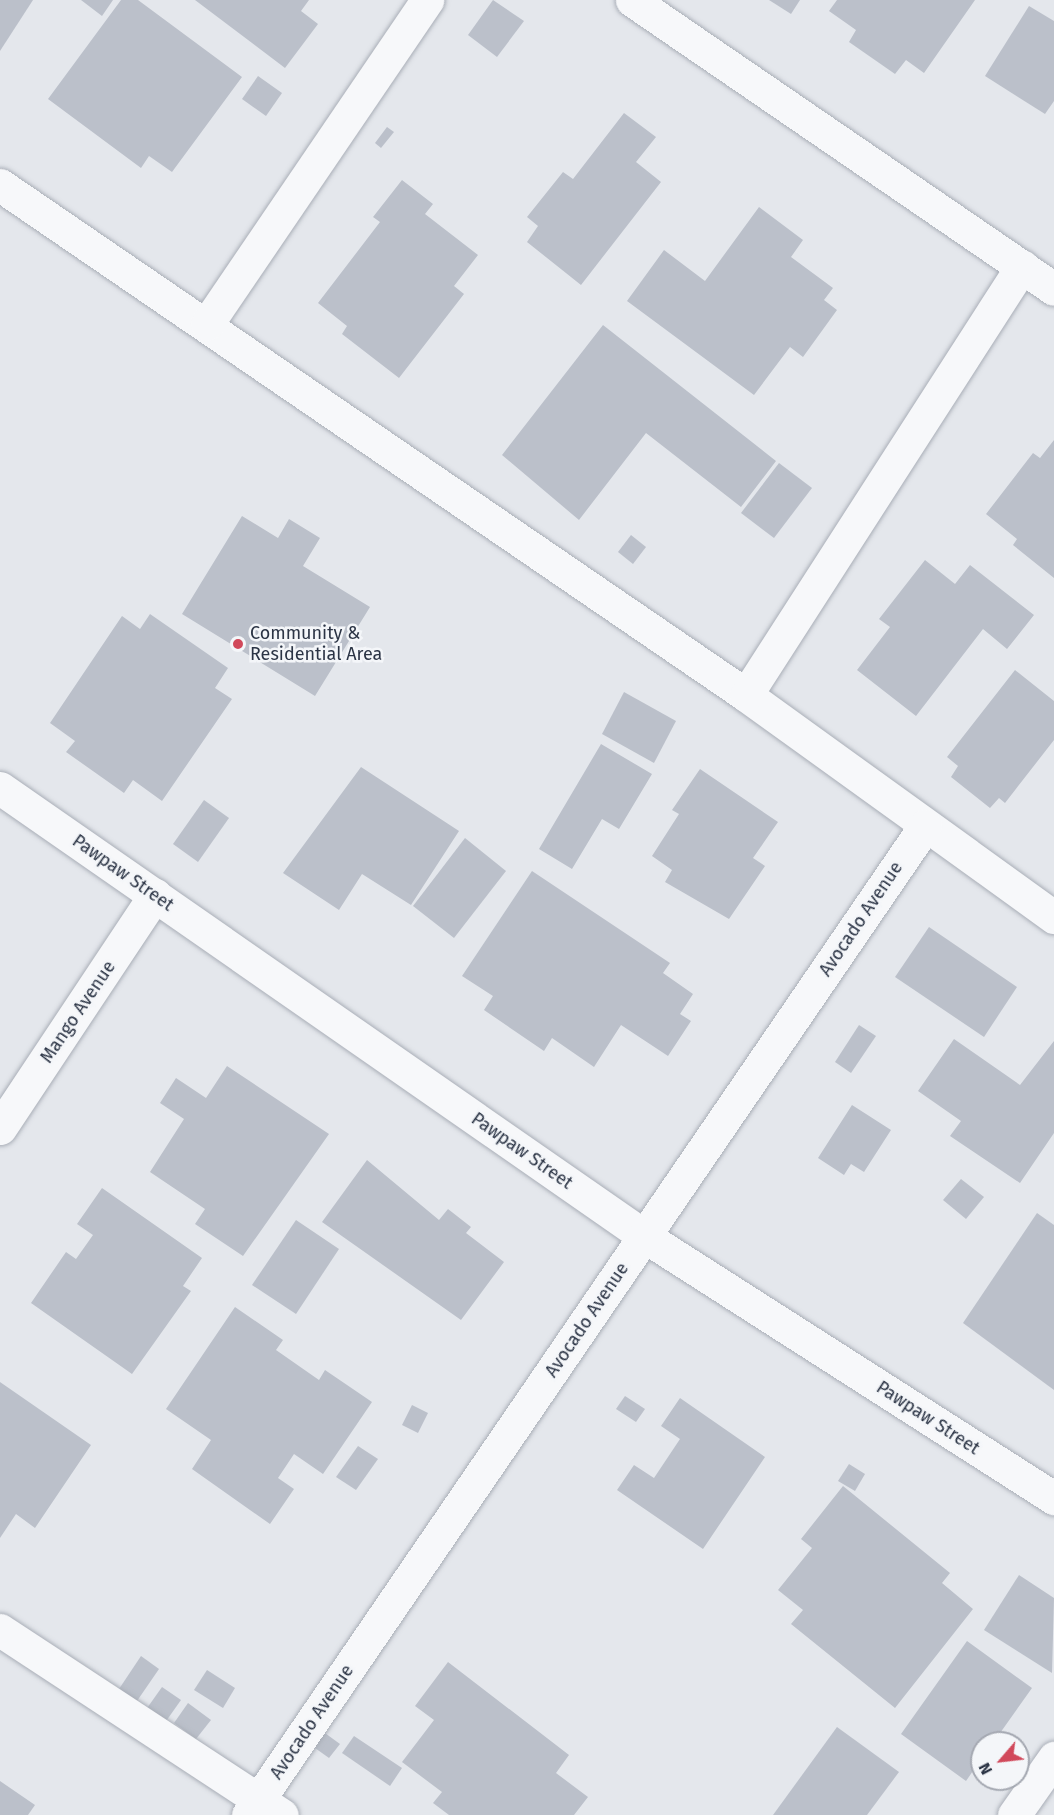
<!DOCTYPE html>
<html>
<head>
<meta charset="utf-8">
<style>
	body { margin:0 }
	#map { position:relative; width:1054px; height:1815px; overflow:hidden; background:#e4e7ec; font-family:"Fira Sans",sans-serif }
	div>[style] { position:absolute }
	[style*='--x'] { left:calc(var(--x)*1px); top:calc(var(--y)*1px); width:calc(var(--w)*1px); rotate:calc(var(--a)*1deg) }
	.building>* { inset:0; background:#bbc0ca }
	.roads { filter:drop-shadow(0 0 2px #a9aeb7) drop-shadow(0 0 2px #a9aeb7) }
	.minor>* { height:33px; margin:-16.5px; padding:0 16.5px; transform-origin:16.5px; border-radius:16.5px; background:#f7f8fa }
	.dots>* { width:16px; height:16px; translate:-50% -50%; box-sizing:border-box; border:3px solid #f4f6f9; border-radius:50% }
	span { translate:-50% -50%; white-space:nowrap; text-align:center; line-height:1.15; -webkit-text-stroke:5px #f4f6f9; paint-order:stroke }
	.poi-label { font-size:18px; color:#2b3445 }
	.left { translate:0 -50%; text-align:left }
	.street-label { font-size:18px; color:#2b3445 }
	.north { position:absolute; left:970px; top:1731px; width:60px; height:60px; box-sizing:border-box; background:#f4f6f9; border:2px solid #a4a8b1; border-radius:50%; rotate:242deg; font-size:16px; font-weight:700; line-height:24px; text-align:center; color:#2b3445 }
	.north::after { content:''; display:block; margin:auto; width:21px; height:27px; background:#d1495b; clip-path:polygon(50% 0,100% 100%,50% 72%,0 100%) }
</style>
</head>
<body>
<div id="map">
	<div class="building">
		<div style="clip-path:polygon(0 0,33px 0,0 51px)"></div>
		<div style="clip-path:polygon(81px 0,113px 0,102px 16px)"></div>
		<div style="clip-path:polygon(121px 0,138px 0,242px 77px,172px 172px,149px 156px,141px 168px,48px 99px)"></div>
		<div style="clip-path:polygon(195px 0,309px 0,301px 11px,318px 24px,285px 68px)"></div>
		<div style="clip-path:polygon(493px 0,524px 21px,497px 57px,468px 35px)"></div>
		<div style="clip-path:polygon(769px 0,800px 0,791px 14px)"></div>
		<div style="clip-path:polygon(837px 0,975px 0,924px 73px,906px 60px,895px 74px,849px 42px,856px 30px,829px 11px)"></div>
		<div style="clip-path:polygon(1029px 6px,1054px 21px,1054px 101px,1045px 114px,985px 76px)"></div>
		<div style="clip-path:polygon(258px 76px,282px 93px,266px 116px,242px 99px)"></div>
		<div style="clip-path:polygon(624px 113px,656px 137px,636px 162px,661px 182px,581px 285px,527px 242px,538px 226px,527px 217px,563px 172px,573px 179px)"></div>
		<div style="clip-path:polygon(387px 127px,394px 132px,381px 148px,375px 143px)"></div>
		<div style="clip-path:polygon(402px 180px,433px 204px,425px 214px,478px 255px,454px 286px,464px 294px,399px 378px,342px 334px,347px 326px,318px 303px,380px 222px,373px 217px)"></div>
		<div style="clip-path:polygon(759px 207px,803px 240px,791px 257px,833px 288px,824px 300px,837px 310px,803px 357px,790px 347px,754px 395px,627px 301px,664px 250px,705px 281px)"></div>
		<div style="clip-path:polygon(603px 325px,776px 461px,741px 507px,646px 433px,579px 520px,502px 455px)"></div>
		<div style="clip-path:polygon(1054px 440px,1054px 578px,1013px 545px,1017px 539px,986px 514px,1033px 453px,1040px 458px)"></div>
		<div style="clip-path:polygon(779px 463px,812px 488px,774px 538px,741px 513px)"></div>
		<div style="clip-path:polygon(242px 516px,278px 538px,289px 519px,320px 538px,303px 566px,370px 607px,315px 696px,182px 614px)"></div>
		<div style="clip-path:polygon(631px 535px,646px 547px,633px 564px,618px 552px)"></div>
		<div style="clip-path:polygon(925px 560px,955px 584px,970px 565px,1034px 615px,1007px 649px,983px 629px,916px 716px,857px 670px,890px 627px,879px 619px)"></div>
		<div style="clip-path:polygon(150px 614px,228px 668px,215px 688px,232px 699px,162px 801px,133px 780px,124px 793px,66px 752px,75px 741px,50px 723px,122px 616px,140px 629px)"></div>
		<div style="clip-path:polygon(1015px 670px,1054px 701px,1054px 740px,1005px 803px,999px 798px,990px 808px,951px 777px,958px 766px,947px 757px)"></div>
		<div style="clip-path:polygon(624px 692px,676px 721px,654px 763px,602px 734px)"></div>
		<div style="clip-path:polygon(601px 744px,652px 774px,619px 829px,602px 819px,572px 869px,539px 849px)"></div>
		<div style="clip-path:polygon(361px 767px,459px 831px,411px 905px,362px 874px,339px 910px,283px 873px)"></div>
		<div style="clip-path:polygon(700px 769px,778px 822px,753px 858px,765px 866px,729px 919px,665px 882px,672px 870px,652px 856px,679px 814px,672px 810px)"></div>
		<div style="clip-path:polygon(204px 800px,229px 818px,198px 862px,173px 844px)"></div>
		<div style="clip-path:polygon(465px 838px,506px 871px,454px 938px,413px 906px)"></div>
		<div style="clip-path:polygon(532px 871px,670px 963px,663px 973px,693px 994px,680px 1014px,691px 1021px,668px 1056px,621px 1025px,594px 1067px,552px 1038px,544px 1051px,484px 1010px,493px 996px,462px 976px)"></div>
		<div style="clip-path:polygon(929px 927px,1017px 987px,984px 1037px,895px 977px)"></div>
		<div style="clip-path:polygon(859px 1025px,876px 1036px,851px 1073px,835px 1062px)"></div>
		<div style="clip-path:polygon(954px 1039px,1020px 1085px,1054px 1041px,1054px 1133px,1020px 1183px,950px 1136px,961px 1121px,918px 1091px)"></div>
		<div style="clip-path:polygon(227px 1066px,329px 1134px,243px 1256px,195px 1224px,205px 1209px,150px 1172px,184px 1119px,160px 1103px,176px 1078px,206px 1098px)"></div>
		<div style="clip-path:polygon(852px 1105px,891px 1130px,864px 1172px,851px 1164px,844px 1175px,818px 1158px)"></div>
		<div style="clip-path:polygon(367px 1160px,439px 1220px,448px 1209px,471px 1227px,466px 1233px,504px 1262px,461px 1320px,322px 1222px)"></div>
		<div style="clip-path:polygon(961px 1179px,984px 1197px,966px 1219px,943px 1200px)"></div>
		<div style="clip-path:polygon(102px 1188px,202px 1258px,183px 1286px,191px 1291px,132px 1374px,31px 1303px,66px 1252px,76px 1259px,93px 1235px,77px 1224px)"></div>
		<div style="clip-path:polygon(1037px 1213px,1054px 1225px,1054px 1390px,963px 1323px)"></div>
		<div style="clip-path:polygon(296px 1220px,339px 1249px,296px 1314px,252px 1285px)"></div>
		<div style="clip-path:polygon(235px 1307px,283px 1340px,276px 1350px,319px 1380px,325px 1370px,372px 1402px,323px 1474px,294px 1454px,278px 1478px,294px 1489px,270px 1524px,192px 1469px,211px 1440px,166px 1409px)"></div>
		<div style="clip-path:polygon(0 1382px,91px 1445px,35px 1528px,16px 1514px,0 1538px)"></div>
		<div style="clip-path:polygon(625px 1396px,645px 1409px,636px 1422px,616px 1409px)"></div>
		<div style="clip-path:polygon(680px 1398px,765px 1457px,703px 1549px,617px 1490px,634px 1465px,654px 1478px,680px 1439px,661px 1426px)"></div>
		<div style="clip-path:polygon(412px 1405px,428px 1413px,418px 1433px,402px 1425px)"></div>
		<div style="clip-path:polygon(358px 1446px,378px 1459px,356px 1490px,336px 1477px)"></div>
		<div style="clip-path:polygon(849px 1464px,865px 1474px,855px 1491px,838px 1481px)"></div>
		<div style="clip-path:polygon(843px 1486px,950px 1573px,942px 1583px,973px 1609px,895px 1708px,791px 1624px,803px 1610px,778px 1590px,812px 1548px,801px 1539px)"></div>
		<div style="clip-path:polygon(1019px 1575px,1054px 1598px,1052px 1673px,984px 1630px)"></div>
		<div style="clip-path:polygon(967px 1641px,1032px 1688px,993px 1743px,982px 1743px,982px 1758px,966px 1781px,901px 1734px)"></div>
		<div style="clip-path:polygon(141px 1656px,159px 1669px,137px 1701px,119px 1689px)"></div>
		<div style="clip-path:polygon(448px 1662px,569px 1755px,556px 1773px,588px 1797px,574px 1815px,449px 1815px,433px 1803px,442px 1792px,402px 1762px,434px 1720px,415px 1706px)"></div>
		<div style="clip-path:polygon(207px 1670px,235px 1688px,223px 1708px,194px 1690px)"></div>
		<div style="clip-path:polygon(162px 1687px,181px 1700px,164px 1724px,145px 1711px)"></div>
		<div style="clip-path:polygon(188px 1703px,211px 1720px,196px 1739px,174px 1723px)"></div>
		<div style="clip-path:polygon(837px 1727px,899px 1772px,867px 1815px,773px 1815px)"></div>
		<div style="clip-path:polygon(318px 1728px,340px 1744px,329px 1758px,308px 1743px)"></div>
		<div style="clip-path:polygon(354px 1736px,402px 1768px,390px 1786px,342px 1753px)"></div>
		<div style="clip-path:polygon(0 1781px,35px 1805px,28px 1815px,0 1815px)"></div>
	</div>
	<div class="roads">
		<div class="minor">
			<div style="--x:632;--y:0;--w:511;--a:34.4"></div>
			<div style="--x:0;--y:185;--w:904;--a:34.36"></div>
			<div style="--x:746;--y:695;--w:380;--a:35.8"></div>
			<div style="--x:207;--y:324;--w:392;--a:-55.8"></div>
			<div style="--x:746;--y:695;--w:510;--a:-57.24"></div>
			<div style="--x:0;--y:788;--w:784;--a:34.82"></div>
			<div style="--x:644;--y:1236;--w:487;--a:32.6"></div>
			<div style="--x:0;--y:1128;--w:280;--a:-56.4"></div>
			<div style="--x:0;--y:1630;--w:337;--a:33.3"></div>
			<div style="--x:248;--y:1815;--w:1199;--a:-55.61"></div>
			<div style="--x:1014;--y:1815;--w:70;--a:-54.9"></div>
		</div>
	</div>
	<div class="dots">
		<div style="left:238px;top:644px;background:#d1495b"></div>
	</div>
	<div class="poi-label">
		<span class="left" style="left:250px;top:644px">Community &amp;<br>Residential Area</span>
	</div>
	<div class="street-label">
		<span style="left:123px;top:873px;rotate:35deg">Pawpaw Street</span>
		<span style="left:861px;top:919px;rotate:-56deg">Avocado Avenue</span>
		<span style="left:78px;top:1012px;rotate:-56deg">Mango Avenue</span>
		<span style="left:522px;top:1151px;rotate:35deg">Pawpaw Street</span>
		<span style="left:587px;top:1320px;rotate:-56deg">Avocado Avenue</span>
		<span style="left:928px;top:1418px;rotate:33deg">Pawpaw Street</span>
		<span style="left:312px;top:1722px;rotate:-56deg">Avocado Avenue</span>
	</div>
	<div class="north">N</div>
</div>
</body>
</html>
